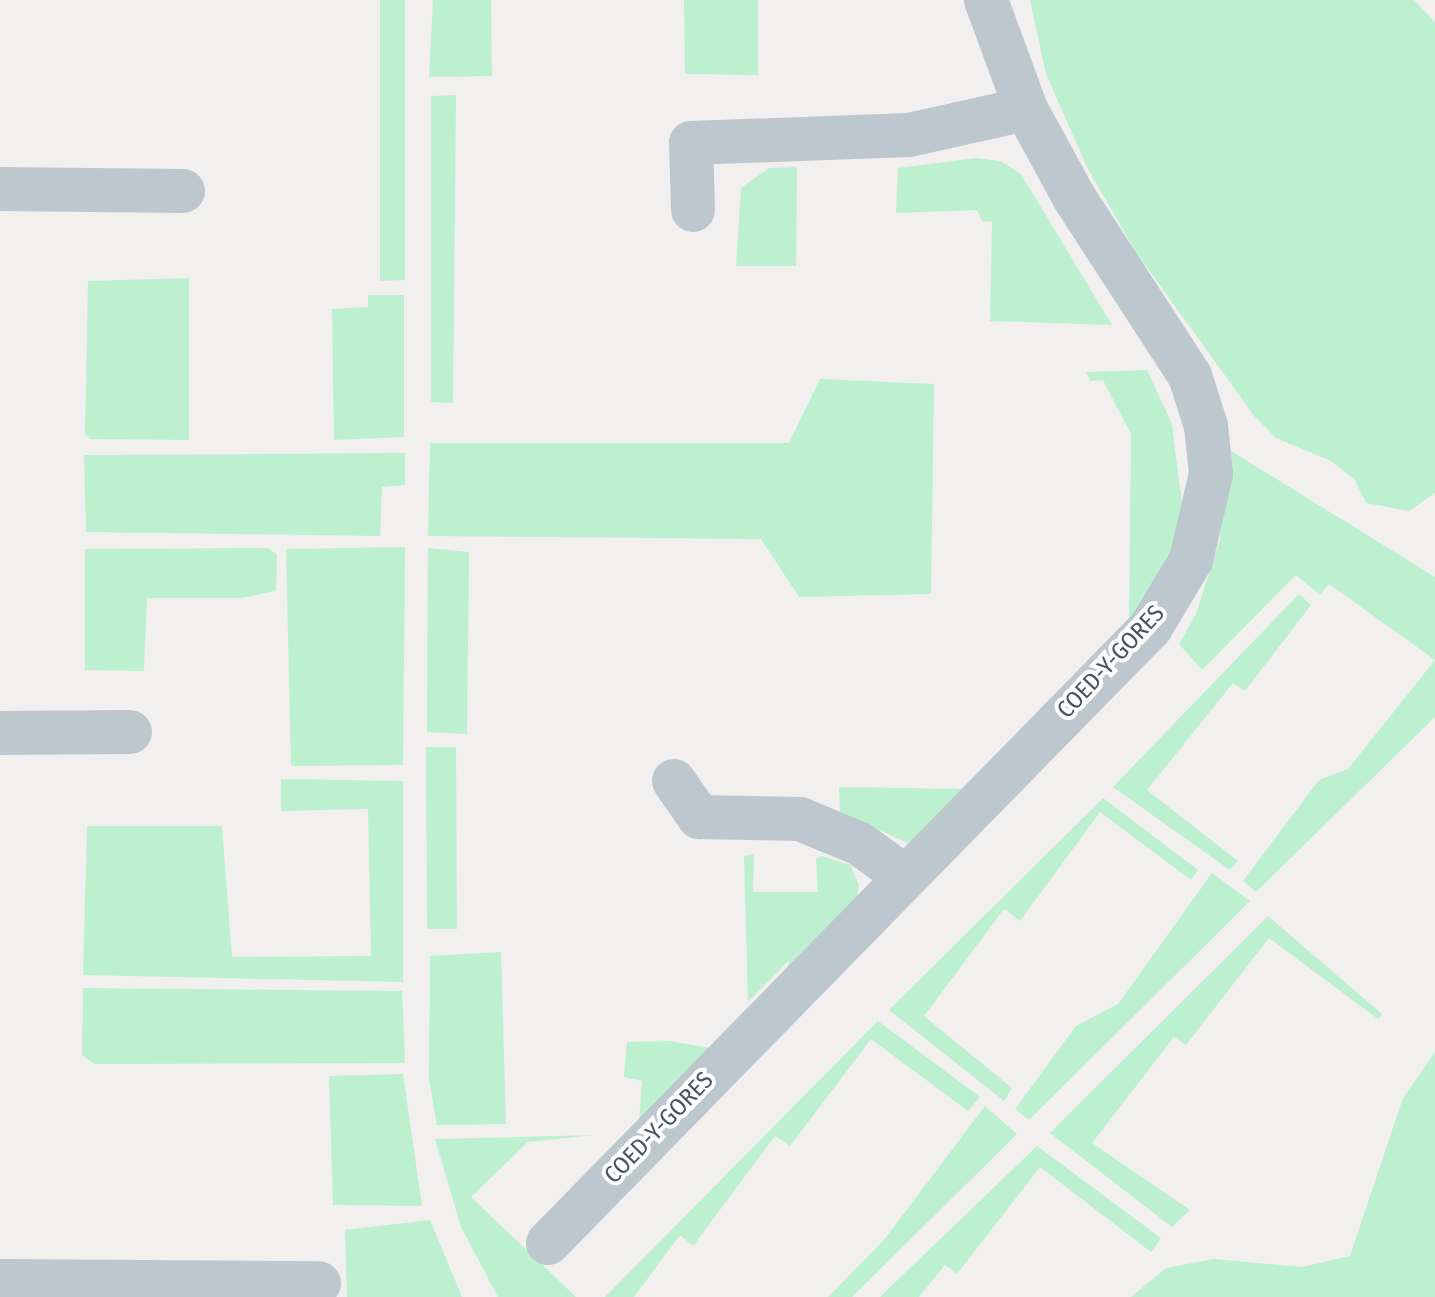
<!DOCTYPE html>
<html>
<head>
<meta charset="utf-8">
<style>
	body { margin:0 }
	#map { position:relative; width:1435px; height:1297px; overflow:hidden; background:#f2efef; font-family:"Fira Sans Condensed",sans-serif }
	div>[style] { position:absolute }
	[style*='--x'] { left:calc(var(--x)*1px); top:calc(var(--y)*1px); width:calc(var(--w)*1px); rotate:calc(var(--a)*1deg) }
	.green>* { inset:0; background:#bdf0cf }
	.street>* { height:44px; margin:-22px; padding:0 22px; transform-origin:22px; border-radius:22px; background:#bdc7ce }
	span { translate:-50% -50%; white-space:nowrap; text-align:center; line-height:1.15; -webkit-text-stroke:8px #fff; paint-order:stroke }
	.street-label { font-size:24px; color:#47545d }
</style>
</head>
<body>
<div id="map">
	<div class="green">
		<div style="clip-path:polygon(380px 0,405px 0,405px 280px,380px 281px)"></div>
		<div style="clip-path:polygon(433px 0,491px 0,492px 76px,429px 77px)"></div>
		<div style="clip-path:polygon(684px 0,758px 0,758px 75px,685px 74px)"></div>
		<div style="clip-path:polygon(1030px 0,1414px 0,1435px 22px,1435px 493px,1409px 511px,1366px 503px,1354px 479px,1331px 461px,1276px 438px,1255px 417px,1136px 252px,1088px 169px,1046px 74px)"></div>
		<div style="clip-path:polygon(456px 95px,453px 403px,431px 402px,431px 96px)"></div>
		<div style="clip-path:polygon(977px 158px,1000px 161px,1021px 174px,1112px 325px,990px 321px,992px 222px,982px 221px,977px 210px,896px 213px,898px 168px)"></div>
		<div style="clip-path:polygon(797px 167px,796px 266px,736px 266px,741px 188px,769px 168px)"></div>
		<div style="clip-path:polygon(189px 278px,189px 440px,90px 439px,85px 434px,88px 281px)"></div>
		<div style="clip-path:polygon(368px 295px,404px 295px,404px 437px,334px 440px,332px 309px,368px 307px)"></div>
		<div style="clip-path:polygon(1147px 370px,1172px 424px,1182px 504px,1176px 541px,1129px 624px,1131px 434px,1103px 380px,1091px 381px,1086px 372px)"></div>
		<div style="clip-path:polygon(820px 379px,934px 384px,931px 594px,799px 597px,761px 539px,428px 536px,430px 443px,789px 443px)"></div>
		<div style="clip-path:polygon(1228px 449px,1435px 577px,1435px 717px,1256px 892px,1243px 881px,1319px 780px,1348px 769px,1435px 660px,1329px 584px,1320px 595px,1296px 575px,1202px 670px,1179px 644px,1196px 614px,1220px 539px)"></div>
		<div style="clip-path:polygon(405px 453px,405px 485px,382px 487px,380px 536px,86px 532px,84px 455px)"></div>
		<div style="clip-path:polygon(405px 547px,403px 765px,291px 766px,286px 549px)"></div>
		<div style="clip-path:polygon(268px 548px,277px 555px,276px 591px,242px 598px,147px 598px,144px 671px,85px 670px,85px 549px)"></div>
		<div style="clip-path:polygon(428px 548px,469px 552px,467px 734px,427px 732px)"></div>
		<div style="clip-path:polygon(1299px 594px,1311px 605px,1245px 691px,1233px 683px,1147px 790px,1238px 861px,1230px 870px,1113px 787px)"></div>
		<div style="clip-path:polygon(426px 747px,456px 747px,457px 929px,427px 929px)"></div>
		<div style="clip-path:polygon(281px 779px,403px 781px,403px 982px,83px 975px,87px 826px,222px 826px,232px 957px,371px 956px,368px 809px,281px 811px)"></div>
		<div style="clip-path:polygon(839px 787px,967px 789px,910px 844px,840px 812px)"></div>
		<div style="clip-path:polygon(1103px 798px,1198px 870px,1191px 880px,1100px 812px,1020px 921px,1004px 909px,924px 1016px,1012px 1088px,1004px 1101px,889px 1010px)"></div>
		<div style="clip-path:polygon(754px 854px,753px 892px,818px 892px,816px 859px,822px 856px,850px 865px,859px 885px,856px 901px,784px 976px,790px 959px,748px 1002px,744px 856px)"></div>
		<div style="clip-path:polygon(1212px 873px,1250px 901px,1029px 1120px,1015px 1109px,1076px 1026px,1118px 1004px)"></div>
		<div style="clip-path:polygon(1268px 916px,1382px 1014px,1378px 1019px,1269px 938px,1186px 1045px,1174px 1037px,1092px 1143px,1190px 1210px,1172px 1227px,1050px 1133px)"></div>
		<div style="clip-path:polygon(501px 952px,506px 1124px,437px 1125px,429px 1080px,430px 956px)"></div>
		<div style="clip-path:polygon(83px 988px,402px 991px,405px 1063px,94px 1064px,82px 1055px)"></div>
		<div style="clip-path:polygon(878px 1021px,980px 1097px,968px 1111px,871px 1039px,790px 1146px,775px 1136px,693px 1246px,680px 1235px,634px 1297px,605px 1297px)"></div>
		<div style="clip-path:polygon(669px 1041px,710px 1048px,639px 1122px,642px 1081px,624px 1077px,627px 1042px)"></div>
		<div style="clip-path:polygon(1435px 1052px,1435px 1297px,1131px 1297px,1166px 1268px,1214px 1259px,1302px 1267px,1350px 1256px,1403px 1098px)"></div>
		<div style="clip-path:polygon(403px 1074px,422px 1206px,333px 1205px,329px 1076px)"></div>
		<div style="clip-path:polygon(985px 1106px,1017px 1134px,852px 1297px,828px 1297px,884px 1240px)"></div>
		<div style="clip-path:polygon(595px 1135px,528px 1142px,471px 1197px,576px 1297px,498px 1297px,461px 1227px,435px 1139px)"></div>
		<div style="clip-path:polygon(1037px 1146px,1161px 1238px,1151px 1252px,1040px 1167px,957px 1274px,945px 1265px,919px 1297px,880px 1297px)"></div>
		<div style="clip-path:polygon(430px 1220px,462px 1297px,347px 1297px,345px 1230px)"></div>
	</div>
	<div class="street">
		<div style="--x:0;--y:189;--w:183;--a:0.6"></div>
		<div style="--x:693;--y:210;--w:67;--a:-91.7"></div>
		<div style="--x:691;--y:143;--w:218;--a:-2.1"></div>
		<div style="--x:909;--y:135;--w:120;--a:-12.5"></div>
		<div style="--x:0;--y:733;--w:130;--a:-0.4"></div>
		<div style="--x:674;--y:781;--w:44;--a:55.2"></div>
		<div style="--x:699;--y:817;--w:101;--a:1.1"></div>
		<div style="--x:800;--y:819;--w:65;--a:22.6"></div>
		<div style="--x:860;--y:844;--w:54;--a:36"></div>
		<div style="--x:548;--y:1243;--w:862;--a:-45.61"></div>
		<div style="--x:1151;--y:627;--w:78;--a:-59.2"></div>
		<div style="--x:1191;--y:560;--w:88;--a:-76.9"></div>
		<div style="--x:1211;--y:474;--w:48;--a:-95.9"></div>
		<div style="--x:1206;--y:426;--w:52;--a:-107.7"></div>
		<div style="--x:1190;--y:376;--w:211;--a:-123"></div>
		<div style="--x:1075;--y:199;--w:102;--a:-118.6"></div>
		<div style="--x:1026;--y:109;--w:116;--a:-110.2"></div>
		<div style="--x:0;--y:1281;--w:319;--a:0.4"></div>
	</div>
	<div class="street-label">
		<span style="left:1111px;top:662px;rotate:-47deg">COED-Y-GORES</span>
		<span style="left:659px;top:1128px;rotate:-46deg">COED-Y-GORES</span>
	</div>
</div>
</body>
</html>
